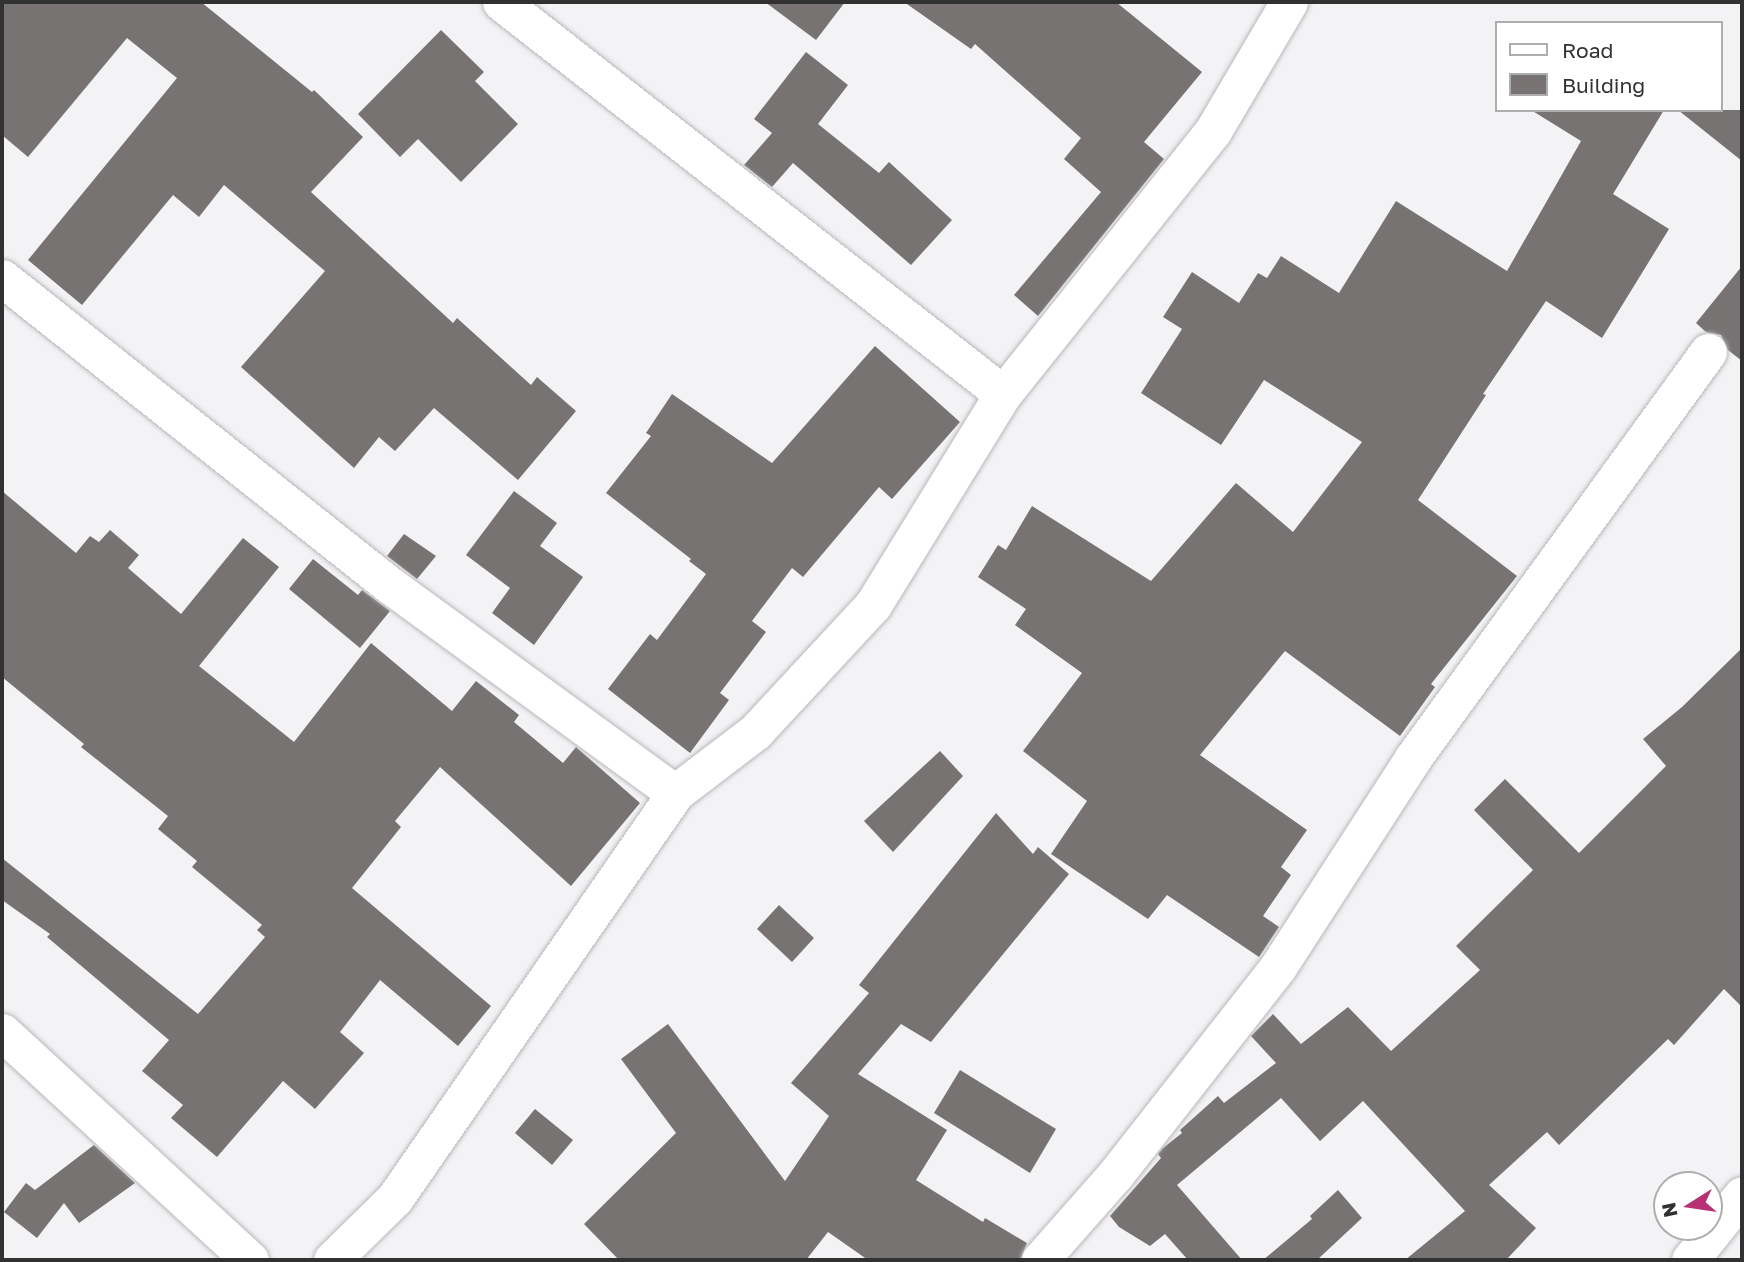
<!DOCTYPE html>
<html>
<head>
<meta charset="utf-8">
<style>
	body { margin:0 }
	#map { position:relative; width:1744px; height:1262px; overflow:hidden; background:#f3f3f6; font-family:"Golos Text",sans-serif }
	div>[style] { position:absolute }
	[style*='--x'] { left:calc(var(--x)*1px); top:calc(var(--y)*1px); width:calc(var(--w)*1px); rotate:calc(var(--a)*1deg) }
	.building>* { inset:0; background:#767372 }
	.roads { filter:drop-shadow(0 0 2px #b8b8bb) drop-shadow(0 0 2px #b8b8bb) }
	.street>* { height:37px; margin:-18.5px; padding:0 18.5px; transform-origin:18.5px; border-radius:18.5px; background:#fff }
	span { translate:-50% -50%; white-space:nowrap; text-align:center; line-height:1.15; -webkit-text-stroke:7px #fff; paint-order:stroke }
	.frame { position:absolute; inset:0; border:4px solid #313132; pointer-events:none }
	.legend { position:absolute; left:1495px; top:21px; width:228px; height:91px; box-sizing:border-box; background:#fff; border:2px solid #adadad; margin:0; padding:9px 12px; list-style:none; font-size:21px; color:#313132 }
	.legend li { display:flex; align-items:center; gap:14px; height:35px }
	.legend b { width:35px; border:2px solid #adadad }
	.north { position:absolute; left:1653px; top:1171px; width:70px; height:70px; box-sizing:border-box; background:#fff; border:2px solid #adadad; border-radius:50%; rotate:258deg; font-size:19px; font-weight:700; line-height:28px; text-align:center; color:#313132 }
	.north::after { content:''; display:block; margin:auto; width:24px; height:32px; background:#b73175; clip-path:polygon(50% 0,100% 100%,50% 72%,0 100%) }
</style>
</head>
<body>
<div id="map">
	<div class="building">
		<div style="clip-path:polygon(2px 2px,201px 2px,312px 92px,314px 90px,363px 137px,311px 192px,453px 323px,457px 318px,531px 385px,537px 377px,576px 411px,518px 480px,434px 408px,395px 451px,379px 437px,354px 468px,241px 367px,325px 271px,224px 185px,199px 217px,173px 195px,82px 305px,28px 260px,177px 78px,127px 38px,28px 157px,2px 135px)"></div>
		<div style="clip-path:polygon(765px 2px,845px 2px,816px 40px)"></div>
		<div style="clip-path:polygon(904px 2px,1116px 2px,1202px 72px,1144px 142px,1164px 159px,1038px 316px,1014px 295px,1101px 192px,1064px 159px,1081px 138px,975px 44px,971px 49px)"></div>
		<div style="clip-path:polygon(441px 30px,484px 72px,475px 81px,518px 124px,461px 182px,418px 139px,400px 157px,358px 114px)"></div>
		<div style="clip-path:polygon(806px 52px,848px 85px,818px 124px,879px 173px,889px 162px,952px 220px,911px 265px,793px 163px,772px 187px,744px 165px,772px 133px,754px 119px)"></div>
		<div style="clip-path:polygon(1531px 110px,1664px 110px,1613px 194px,1669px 229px,1602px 338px,1546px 301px,1483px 394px,1486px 395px,1418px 500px,1517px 576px,1431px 684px,1435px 687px,1400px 736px,1285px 651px,1200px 755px,1307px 830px,1281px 867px,1291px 875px,1263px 916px,1279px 927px,1259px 957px,1167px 895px,1148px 919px,1051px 854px,1087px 801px,1023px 751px,1082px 673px,1015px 625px,1026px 609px,978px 577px,998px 545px,1006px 550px,1032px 506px,1151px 581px,1236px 483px,1293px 532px,1362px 442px,1264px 380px,1221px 445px,1141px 393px,1182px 329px,1163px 317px,1192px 272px,1239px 303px,1258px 273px,1267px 278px,1281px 256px,1339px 293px,1396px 201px,1507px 271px,1581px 141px)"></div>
		<div style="clip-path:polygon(1678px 110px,1742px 110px,1742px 161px)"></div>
		<div style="clip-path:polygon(1742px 266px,1742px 361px,1728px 350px,1721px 335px,1706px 332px,1696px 323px)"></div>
		<div style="clip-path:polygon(875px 346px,960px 422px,892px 499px,879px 487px,803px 577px,792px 568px,752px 621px,766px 632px,720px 693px,729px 700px,690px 753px,608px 689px,650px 634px,657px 640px,706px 574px,689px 561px,691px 559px,606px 493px,651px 436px,646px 433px,672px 394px,772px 463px)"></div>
		<div style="clip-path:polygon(2px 491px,76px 553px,90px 536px,99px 542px,110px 530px,139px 555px,128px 568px,181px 614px,243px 538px,279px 567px,199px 666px,294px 742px,371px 643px,452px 711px,476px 681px,519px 715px,514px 722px,563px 763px,576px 747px,640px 803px,571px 886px,440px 767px,395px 821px,401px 827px,352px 888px,491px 1006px,458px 1046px,380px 980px,340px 1032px,364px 1053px,315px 1109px,283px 1081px,217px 1157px,171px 1118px,183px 1105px,142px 1071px,169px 1040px,47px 937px,50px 934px,2px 900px,2px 858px,198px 1014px,265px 937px,257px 930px,262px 925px,192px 867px,197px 861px,158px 829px,168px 816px,81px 747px,84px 744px,2px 677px)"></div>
		<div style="clip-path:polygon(514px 491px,557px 523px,540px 546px,583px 577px,534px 645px,492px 613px,510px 588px,466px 555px)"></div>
		<div style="clip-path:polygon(404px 534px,436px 556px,417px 579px,387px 556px)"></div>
		<div style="clip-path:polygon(313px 559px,358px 595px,362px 590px,390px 611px,360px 648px,289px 589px)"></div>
		<div style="clip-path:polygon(1742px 648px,1742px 1007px,1724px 989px,1674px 1045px,1668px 1039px,1559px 1145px,1547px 1132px,1489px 1185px,1536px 1228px,1506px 1260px,1405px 1260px,1465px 1211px,1363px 1101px,1320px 1141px,1281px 1098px,1177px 1185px,1242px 1260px,1188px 1260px,1165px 1234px,1150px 1246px,1119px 1227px,1110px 1216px,1161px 1158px,1158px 1154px,1163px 1148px,1182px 1133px,1180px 1130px,1218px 1096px,1224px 1103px,1276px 1063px,1251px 1036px,1273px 1014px,1301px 1044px,1348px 1007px,1391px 1051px,1480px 970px,1456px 946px,1533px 870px,1474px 810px,1505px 779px,1579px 853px,1666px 766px,1643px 739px,1682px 707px)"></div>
		<div style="clip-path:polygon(940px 751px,963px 776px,893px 852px,864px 821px)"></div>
		<div style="clip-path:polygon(996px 813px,1033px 854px,1038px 847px,1069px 874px,931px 1042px,901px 1024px,858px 1074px,947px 1130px,916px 1180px,983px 1222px,985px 1218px,1027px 1243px,1020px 1260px,868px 1260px,828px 1232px,806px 1260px,619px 1260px,584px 1224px,676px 1133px,621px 1059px,668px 1024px,785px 1181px,829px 1116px,791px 1083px,869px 993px,859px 985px)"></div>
		<div style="clip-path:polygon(779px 905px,814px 938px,792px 962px,757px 929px)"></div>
		<div style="clip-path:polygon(960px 1070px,1056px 1129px,1030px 1173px,934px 1113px)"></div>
		<div style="clip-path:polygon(535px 1109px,573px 1140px,552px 1165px,515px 1133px)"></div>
		<div style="clip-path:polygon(94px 1145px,135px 1183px,79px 1223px,64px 1203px,37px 1238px,4px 1212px,26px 1183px,35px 1190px)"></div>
		<div style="clip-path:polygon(1338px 1190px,1362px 1218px,1317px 1260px,1263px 1260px,1312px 1219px,1310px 1216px)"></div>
	</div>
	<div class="roads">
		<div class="street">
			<div style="--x:501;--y:2;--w:637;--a:37.99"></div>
			<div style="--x:2;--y:278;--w:496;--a:38.4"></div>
			<div style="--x:391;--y:586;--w:351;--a:36.1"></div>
			<div style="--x:2;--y:1032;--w:337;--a:42.6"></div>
			<div style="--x:332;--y:1260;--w:88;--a:-44.5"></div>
			<div style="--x:395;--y:1198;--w:492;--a:-55.3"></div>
			<div style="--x:675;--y:793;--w:101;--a:-37.3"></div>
			<div style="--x:755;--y:732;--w:173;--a:-47.1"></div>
			<div style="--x:873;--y:605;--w:248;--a:-58.4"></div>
			<div style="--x:1003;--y:394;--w:337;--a:-51.4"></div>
			<div style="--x:1213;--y:131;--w:150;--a:-59.5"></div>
			<div style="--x:1040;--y:1260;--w:113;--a:-48.6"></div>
			<div style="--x:1115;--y:1175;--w:264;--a:-51.9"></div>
			<div style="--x:1278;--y:967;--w:249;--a:-57.1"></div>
			<div style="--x:1413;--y:758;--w:502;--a:-54"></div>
			<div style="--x:1690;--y:1260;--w:83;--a:-51.3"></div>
		</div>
	</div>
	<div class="frame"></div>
	<ul class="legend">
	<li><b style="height:9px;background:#fff"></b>Road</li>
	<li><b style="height:19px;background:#767372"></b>Building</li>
	</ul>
	<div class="north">N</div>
</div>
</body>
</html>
